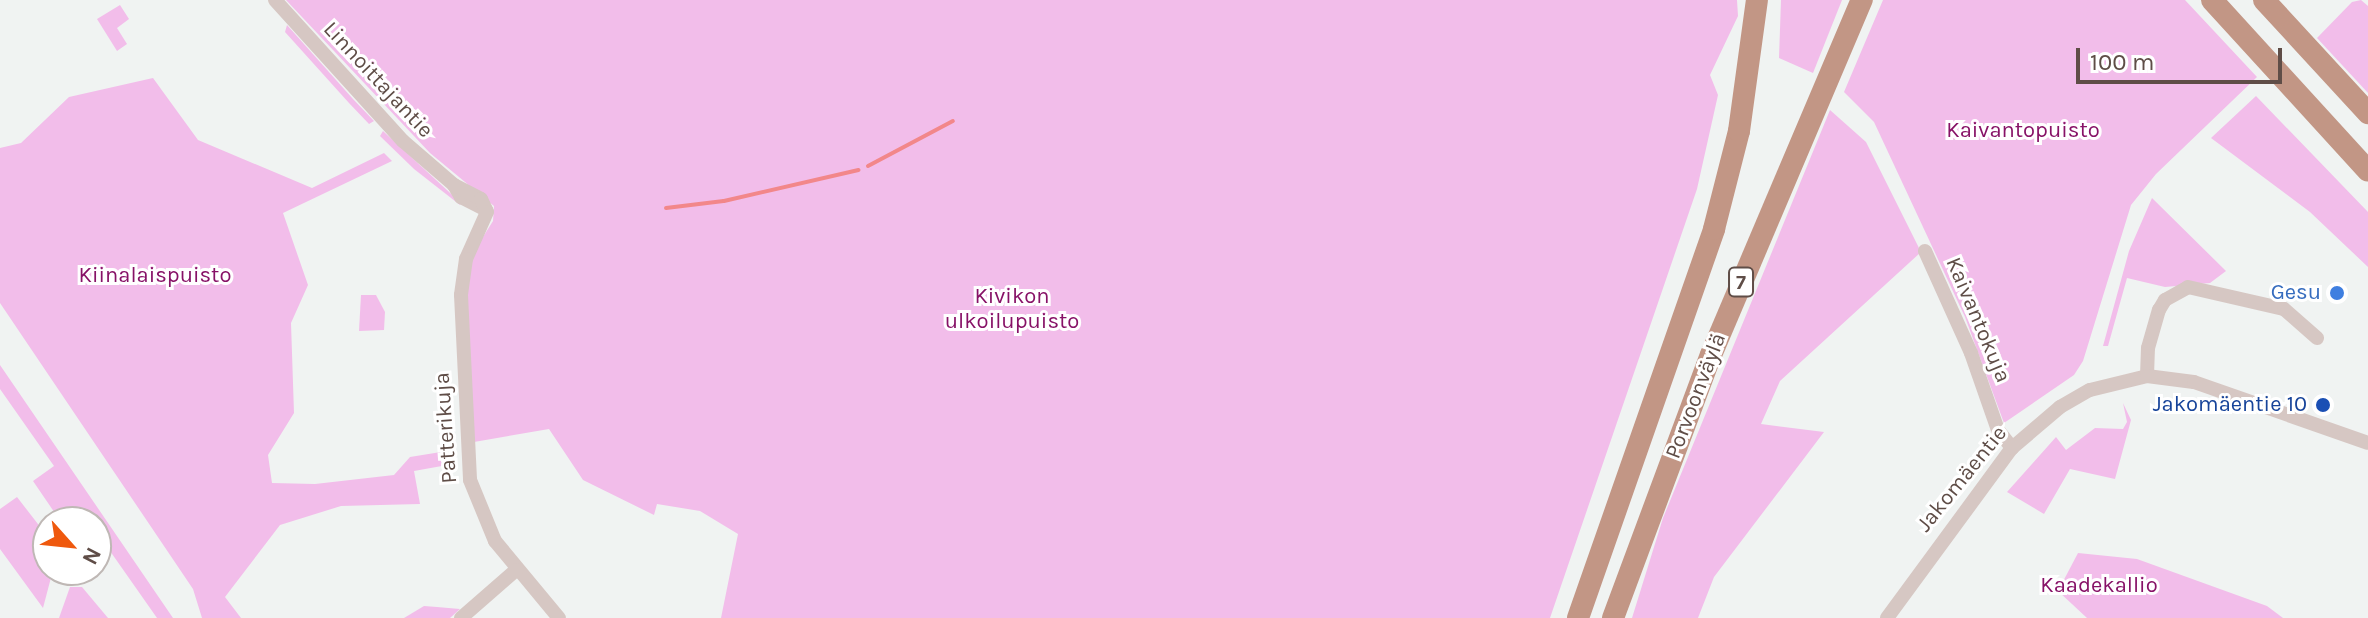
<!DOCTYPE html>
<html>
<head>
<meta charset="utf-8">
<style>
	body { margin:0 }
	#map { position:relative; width:2368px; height:618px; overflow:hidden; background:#f0f3f2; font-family:Karla,sans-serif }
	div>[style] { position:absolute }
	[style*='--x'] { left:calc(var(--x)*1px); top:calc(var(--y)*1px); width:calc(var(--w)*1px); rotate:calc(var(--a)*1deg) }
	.green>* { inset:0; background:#f2bdea }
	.stream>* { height:4px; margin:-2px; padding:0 2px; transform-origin:2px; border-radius:2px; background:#f2878a }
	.minor>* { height:14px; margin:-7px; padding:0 7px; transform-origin:7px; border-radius:7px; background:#d6c7c3 }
	.highway>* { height:22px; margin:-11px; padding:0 11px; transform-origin:11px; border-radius:11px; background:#c29685 }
	.dots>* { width:22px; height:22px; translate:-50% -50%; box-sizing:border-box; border:4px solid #fff; border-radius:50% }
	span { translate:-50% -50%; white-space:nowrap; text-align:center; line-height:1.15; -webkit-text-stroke:6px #fff; paint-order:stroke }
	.shield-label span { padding:2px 6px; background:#fff; border:2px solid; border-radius:6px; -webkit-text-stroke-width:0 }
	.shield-label { font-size:20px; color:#5f4d47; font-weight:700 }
	.street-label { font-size:22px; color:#5f4d47 }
	.park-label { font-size:22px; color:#871267 }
	.shop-label { font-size:22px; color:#366cbe }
	.right { translate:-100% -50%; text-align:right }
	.transit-label { font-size:22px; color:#164399 }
	.north { position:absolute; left:32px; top:506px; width:80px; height:80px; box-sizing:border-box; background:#fff; border:2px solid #bfb8b5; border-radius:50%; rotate:117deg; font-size:22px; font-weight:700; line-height:32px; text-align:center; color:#5f4d47 }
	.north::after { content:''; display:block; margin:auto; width:28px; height:36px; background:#ef590e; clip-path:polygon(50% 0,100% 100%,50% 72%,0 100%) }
	.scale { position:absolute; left:2076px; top:48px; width:206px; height:36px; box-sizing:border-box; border:4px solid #5f4d47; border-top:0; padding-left:10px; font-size:24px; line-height:28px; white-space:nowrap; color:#5f4d47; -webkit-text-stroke:6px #fff; paint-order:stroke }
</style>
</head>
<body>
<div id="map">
	<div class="green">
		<div style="clip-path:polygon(286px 0,1737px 0,1738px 16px,1710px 75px,1718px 95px,1697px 189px,1550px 618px,721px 618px,738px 534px,700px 511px,657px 504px,654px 515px,583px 480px,549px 429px,474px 442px,465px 291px,471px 256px,493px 221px,494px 206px,430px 153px)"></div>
		<div style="clip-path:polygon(1781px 0,1842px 0,1813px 73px,1779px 58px)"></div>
		<div style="clip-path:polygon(1883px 0,2185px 0,2257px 77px,2156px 174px,2131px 205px,2083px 361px,2074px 375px,2004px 423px,1965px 317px,1874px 122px,1844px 92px)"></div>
		<div style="clip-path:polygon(2361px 0,2368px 6px,2368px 93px,2317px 38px,2352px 2px)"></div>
		<div style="clip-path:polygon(120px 5px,129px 19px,117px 28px,127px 44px,117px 51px,97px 19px)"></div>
		<div style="clip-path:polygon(287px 25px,353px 99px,374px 121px,369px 124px,349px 103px,285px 32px)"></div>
		<div style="clip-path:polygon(153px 78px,198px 140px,312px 188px,384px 153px,392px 161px,283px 213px,308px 285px,291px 323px,294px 413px,268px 455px,272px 483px,315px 484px,394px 475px,410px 457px,447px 451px,453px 464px,414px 471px,420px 504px,341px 506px,280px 525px,225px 597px,241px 618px,202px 618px,193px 589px,0 303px,0 148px,21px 143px,69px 97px)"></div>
		<div style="clip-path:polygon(2256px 96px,2368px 212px,2368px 267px,2310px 212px,2211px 138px)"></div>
		<div style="clip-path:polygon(1830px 110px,1866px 142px,1921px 252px,1780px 381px,1761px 424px,1824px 432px,1714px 577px,1698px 618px,1632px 618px,1663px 518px)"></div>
		<div style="clip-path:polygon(383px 131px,461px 203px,460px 205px,414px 169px,380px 136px)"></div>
		<div style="clip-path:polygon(2152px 198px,2226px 271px,2210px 283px,2165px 287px,2127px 278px,2108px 346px,2103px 346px,2129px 251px)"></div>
		<div style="clip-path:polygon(361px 295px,376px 295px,385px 312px,384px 330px,359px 331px)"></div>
		<div style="clip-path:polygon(0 365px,173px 618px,157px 618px,110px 551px,96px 560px,96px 522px,61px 522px,33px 481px,54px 466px,0 389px)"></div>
		<div style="clip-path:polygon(2123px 403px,2131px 420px,2115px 479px,2070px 469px,2044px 514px,2007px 492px,2056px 437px,2066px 450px,2095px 428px,2123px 429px,2127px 422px)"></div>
		<div style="clip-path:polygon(17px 497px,48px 537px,48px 570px,53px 570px,43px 608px,0 549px,0 509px)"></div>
		<div style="clip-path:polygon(2078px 553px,2137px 559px,2267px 606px,2283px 618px,2087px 618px,2058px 591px)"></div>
		<div style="clip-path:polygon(70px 587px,82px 587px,108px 618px,59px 618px)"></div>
		<div style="clip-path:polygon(424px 606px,437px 607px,460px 609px,450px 618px,404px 618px)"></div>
	</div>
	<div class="stream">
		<div style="--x:868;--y:166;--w:96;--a:-27.9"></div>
		<div style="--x:666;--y:208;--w:58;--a:-6.9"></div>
		<div style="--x:724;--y:201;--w:138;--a:-13"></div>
	</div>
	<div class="minor">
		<div style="--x:275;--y:0;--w:190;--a:47.8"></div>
		<div style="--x:403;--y:141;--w:67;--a:40.8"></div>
		<div style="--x:454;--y:185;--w:14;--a:60"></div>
		<div style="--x:461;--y:197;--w:28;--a:27"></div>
		<div style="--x:454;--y:185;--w:30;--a:27"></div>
		<div style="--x:481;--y:199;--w:14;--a:65"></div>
		<div style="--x:487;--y:212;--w:51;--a:114.1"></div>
		<div style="--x:466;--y:259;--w:36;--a:98"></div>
		<div style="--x:461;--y:295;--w:185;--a:87.2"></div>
		<div style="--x:470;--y:480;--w:66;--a:67.7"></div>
		<div style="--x:495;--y:541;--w:100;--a:50.3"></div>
		<div style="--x:1925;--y:251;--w:112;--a:65.7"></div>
		<div style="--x:1971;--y:353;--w:82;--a:70.7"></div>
		<div style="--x:1998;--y:430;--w:23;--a:52"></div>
		<div style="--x:2147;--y:376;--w:28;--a:-88"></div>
		<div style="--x:2148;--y:348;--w:40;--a:-74"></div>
		<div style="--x:2159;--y:310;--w:12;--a:-59"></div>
		<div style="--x:2165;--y:300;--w:26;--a:-29"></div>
		<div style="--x:2188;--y:287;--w:98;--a:12.9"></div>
		<div style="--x:2284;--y:309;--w:44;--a:41.3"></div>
		<div style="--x:461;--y:618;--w:73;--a:-41.1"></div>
		<div style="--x:1887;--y:618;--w:211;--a:-53.7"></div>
		<div style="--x:2012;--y:448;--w:63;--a:-40.5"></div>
		<div style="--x:2060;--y:407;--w:34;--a:-30"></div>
		<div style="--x:2090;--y:390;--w:59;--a:-13.8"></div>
		<div style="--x:2147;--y:376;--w:47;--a:7.3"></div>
		<div style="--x:2194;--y:382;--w:184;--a:19.3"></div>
	</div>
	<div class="highway">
		<div style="--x:2212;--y:0;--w:231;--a:47.6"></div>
		<div style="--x:2264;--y:0;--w:154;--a:47.4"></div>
		<div style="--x:1578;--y:618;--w:412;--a:-70.7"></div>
		<div style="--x:1714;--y:229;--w:101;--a:-75.7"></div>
		<div style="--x:1739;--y:131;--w:132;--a:-82.2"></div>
		<div style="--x:1613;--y:618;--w:281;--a:-69.6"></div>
		<div style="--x:1711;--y:355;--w:386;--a:-67"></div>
	</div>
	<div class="dots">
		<div style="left:2337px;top:293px;background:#3f7fe0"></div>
		<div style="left:2323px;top:405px;background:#1a4fb4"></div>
	</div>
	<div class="shield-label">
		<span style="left:1741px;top:282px">7</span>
	</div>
	<div class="street-label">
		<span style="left:378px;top:80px;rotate:47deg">Linnoittajantie</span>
		<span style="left:1978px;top:320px;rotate:67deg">Kaivantokuja</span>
		<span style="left:1696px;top:396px;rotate:-69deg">Porvoonväylä</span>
		<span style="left:446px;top:428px;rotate:-94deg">Patterikuja</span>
		<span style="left:1962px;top:479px;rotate:-51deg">Jakomäentie</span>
	</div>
	<div class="park-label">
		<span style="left:2023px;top:131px">Kaivantopuisto</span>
		<span style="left:155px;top:276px">Kiinalaispuisto</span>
		<span style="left:1012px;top:309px">Kivikon<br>ulkoilupuisto</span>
		<span style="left:2099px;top:586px">Kaadekallio</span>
	</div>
	<div class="shop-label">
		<span class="right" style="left:2321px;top:293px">Gesu</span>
	</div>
	<div class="transit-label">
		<span class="right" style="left:2307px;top:405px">Jakomäentie 10</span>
	</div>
	<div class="north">N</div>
	<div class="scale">100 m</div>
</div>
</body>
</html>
